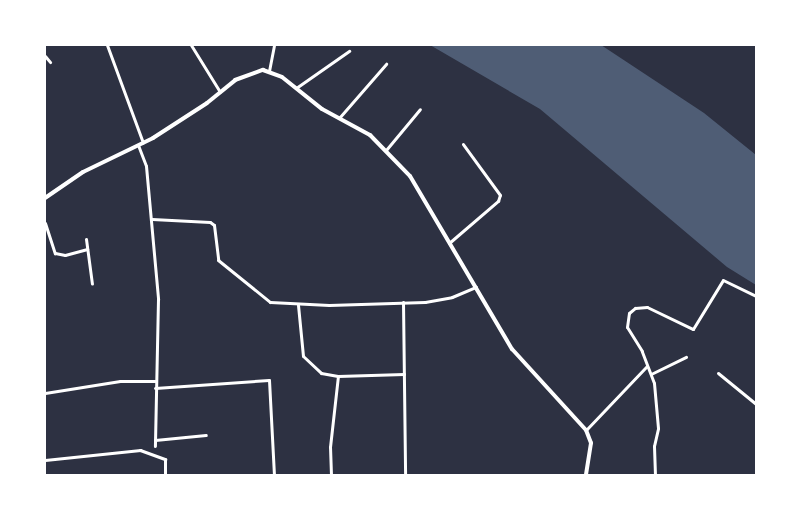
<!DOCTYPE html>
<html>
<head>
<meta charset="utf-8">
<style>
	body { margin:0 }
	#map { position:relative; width:801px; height:520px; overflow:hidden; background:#2d3142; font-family:"Archivo Narrow",sans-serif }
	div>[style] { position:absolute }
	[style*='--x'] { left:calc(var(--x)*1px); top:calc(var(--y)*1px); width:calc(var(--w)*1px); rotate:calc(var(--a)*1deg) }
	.water>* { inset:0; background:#4f5d75 }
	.minor>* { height:3px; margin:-1.5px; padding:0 1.5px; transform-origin:1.5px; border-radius:1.5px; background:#fff }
	.tertiary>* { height:4px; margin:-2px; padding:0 2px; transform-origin:2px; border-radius:2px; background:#fff }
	span { translate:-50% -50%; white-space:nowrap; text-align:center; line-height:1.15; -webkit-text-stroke:5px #fff; paint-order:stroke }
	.frame { position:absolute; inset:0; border:46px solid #fff; pointer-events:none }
</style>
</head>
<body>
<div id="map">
	<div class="water">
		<div style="clip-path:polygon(430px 45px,601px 45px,704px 113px,756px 155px,756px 285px,727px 267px,540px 109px)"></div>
	</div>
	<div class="minor">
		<div style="--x:107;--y:45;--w:104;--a:69.8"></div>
		<div style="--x:191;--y:45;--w:55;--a:58.3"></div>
		<div style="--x:45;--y:56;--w:8;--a:50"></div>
		<div style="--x:269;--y:71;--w:26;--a:-79"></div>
		<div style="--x:296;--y:88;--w:65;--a:-34.9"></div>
		<div style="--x:339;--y:118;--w:72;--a:-49"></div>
		<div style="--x:138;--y:145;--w:22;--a:69"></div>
		<div style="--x:146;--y:166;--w:134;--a:84.8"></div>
		<div style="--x:158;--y:299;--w:147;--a:91.2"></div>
		<div style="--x:386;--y:150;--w:53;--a:-50.3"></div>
		<div style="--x:152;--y:219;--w:58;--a:3"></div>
		<div style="--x:210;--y:222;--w:5;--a:37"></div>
		<div style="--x:214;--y:225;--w:35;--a:83"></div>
		<div style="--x:218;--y:260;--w:67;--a:38.9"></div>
		<div style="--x:270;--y:302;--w:59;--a:2.9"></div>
		<div style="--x:329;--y:305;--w:96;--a:-1.8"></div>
		<div style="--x:425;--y:302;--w:27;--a:-10"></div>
		<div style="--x:452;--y:297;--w:26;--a:-23"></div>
		<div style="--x:45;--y:223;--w:32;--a:72"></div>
		<div style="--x:55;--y:253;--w:10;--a:11"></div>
		<div style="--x:65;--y:255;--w:23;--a:-15"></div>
		<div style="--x:86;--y:239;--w:45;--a:82.4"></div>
		<div style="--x:449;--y:243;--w:65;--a:-40.6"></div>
		<div style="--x:498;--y:201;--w:6;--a:-72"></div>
		<div style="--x:500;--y:195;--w:63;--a:-126"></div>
		<div style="--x:403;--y:302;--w:173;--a:89.3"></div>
		<div style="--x:298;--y:305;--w:51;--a:84.4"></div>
		<div style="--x:303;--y:356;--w:25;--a:43"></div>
		<div style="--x:321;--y:373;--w:17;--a:10"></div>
		<div style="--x:718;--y:373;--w:49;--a:39.2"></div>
		<div style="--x:651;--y:374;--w:39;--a:-26"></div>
		<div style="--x:155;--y:388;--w:114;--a:-4"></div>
		<div style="--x:269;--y:380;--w:95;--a:87"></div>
		<div style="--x:45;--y:393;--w:76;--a:-9.1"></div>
		<div style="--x:120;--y:381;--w:35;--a:0"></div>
		<div style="--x:586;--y:430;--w:88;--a:-46.4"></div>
		<div style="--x:155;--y:440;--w:51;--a:-5.6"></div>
		<div style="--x:45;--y:460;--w:96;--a:-6"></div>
		<div style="--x:140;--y:450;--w:27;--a:20"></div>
		<div style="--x:165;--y:459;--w:16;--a:90"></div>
		<div style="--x:331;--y:475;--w:28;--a:-92"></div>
		<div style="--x:330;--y:447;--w:71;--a:-83.6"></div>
		<div style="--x:338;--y:376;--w:66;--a:-1.7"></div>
		<div style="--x:655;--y:475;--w:29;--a:-92"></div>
		<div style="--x:654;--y:446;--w:18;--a:-77"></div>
		<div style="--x:658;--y:428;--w:45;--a:-95.1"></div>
		<div style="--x:654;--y:383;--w:34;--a:-111"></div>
		<div style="--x:642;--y:351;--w:28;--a:-122"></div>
		<div style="--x:627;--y:327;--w:14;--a:-82"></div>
		<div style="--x:629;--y:313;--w:8;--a:-40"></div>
		<div style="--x:635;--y:308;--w:12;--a:-5"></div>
		<div style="--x:647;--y:307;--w:51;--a:25.6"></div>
		<div style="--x:693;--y:329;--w:57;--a:-58.5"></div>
		<div style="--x:723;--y:280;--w:37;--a:26"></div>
	</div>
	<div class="tertiary">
		<div style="--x:45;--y:198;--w:46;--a:-34.4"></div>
		<div style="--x:83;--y:172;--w:78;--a:-25.9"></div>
		<div style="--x:153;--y:138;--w:64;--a:-32.9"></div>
		<div style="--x:207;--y:103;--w:36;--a:-39"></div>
		<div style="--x:235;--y:80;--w:30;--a:-20"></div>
		<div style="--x:263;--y:70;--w:20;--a:20"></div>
		<div style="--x:282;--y:77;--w:51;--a:38.7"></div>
		<div style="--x:322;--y:109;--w:55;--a:28.4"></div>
		<div style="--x:370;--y:135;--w:57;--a:45.7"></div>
		<div style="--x:410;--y:176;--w:201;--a:59.5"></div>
		<div style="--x:512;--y:349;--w:110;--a:47.6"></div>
		<div style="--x:586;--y:430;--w:14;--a:69"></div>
		<div style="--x:591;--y:443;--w:32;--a:99"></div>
	</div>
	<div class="frame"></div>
</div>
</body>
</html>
